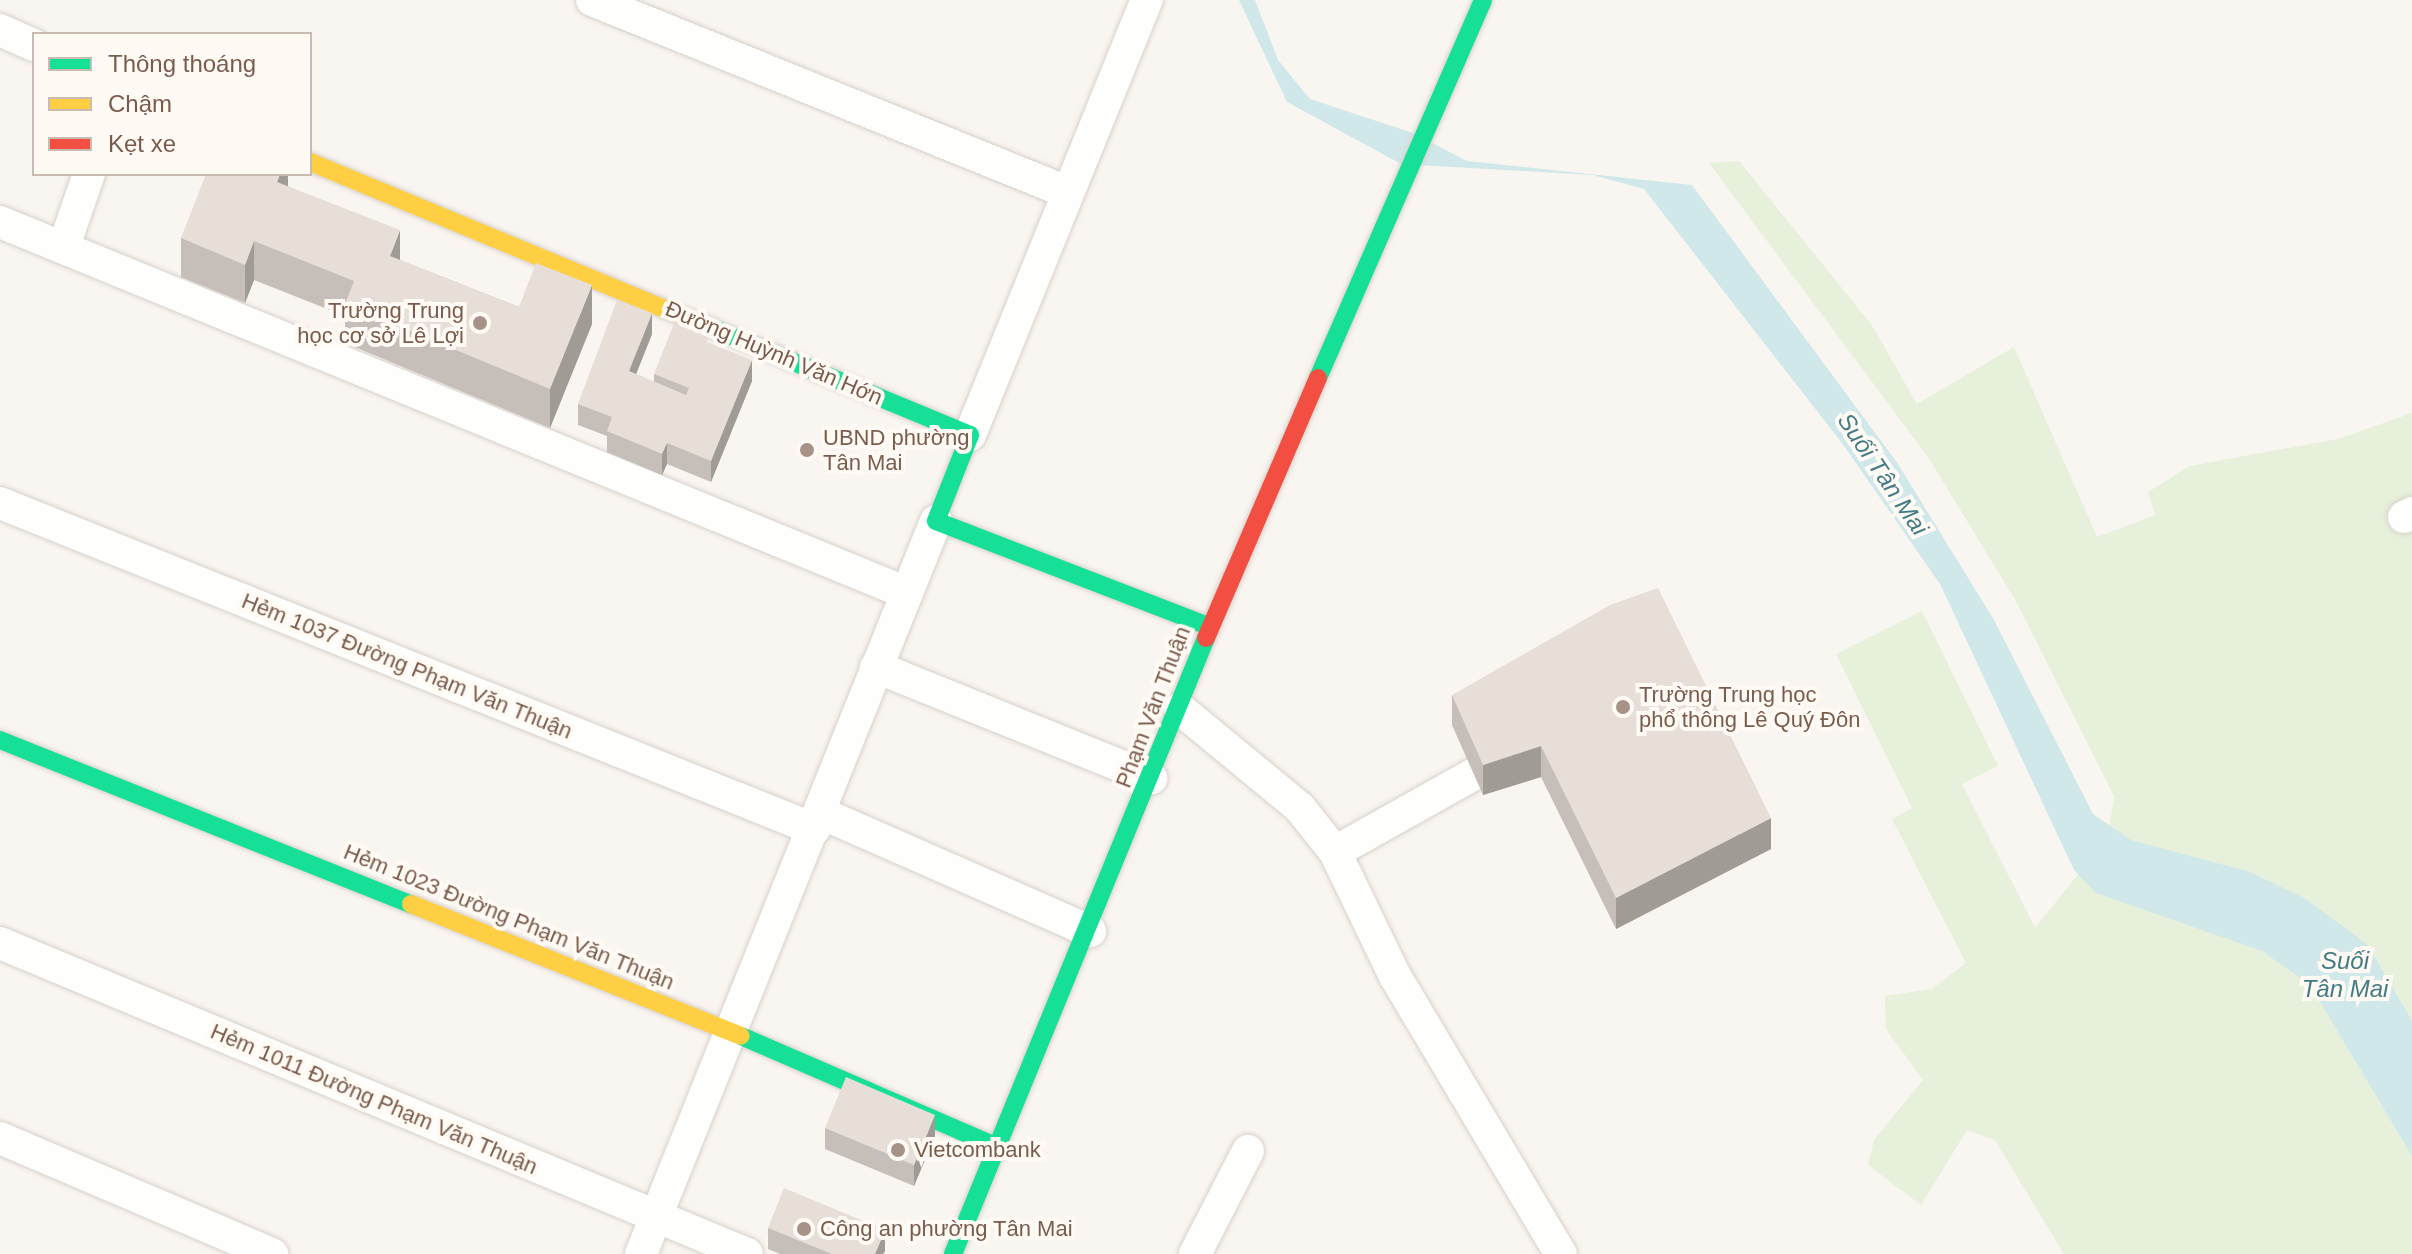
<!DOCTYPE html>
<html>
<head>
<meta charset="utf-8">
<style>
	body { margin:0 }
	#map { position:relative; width:2412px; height:1254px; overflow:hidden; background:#f9f5f0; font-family:Helvetica,sans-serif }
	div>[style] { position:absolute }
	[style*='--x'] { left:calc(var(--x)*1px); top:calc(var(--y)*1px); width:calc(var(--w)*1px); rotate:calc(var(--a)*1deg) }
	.green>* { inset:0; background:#e7f0db }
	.water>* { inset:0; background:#d0e8ea }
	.roads { filter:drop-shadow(0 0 2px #d7d1cb) drop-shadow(0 0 2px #d7d1cb) }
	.street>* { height:32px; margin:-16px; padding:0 16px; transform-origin:16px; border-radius:16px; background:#fefefd }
	.fast>* { height:18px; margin:-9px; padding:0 9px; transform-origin:9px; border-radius:9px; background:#16e098 }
	.slow>* { height:18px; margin:-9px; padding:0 9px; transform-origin:9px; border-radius:9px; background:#ffcf43 }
	.jam>* { height:18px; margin:-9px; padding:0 9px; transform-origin:9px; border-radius:9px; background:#f24e42 }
	.wall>* { inset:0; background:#c6bfb9 }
	.shaded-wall>* { inset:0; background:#a19b96 }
	.building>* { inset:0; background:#e6ded7 }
	.dots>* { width:22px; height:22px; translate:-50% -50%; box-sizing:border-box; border:4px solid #fffaf3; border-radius:50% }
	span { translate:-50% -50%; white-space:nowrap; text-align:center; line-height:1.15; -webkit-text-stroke:8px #fffaf3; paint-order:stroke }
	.poi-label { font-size:22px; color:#7a5c4d }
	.right { translate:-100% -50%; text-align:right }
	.left { translate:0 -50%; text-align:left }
	.street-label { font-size:22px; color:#7a5c4d }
	.water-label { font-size:24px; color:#437c86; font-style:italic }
	.legend { position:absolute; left:32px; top:32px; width:280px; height:144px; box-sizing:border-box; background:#fffaf3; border:2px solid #cabbb1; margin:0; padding:10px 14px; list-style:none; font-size:24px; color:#7a5c4d }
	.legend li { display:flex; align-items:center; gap:16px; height:40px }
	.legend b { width:40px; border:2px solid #cabbb1 }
</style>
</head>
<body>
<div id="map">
	<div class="green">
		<div style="clip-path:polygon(1739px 161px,1871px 324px,1917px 404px,2014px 347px,2097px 537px,2155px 515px,2148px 492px,2190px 466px,2338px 439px,2412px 413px,2412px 1254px,2064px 1254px,1995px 1140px,1967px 1130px,1921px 1205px,1868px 1165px,1874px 1140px,1923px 1080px,1886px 1029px,1885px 996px,1932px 989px,1966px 963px,1892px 819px,1912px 808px,1836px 654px,1922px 611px,1998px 766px,1962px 784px,2035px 928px,2108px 837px,2114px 796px,2016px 601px,1928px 457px,1709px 163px)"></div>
	</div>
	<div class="water">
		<div style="clip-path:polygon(1239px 0,1255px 0,1278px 60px,1310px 99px,1413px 133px,1467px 161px,1692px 185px,1898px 464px,1994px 620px,2093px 814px,2131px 840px,2250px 872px,2306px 899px,2368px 945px,2412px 1021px,2412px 1156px,2310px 985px,2262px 951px,2096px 893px,2074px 870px,1940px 584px,1842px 443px,1644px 189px,1593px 175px,1401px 164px,1287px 102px)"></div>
	</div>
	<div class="roads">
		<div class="street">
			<div style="--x:592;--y:0;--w:512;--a:22.01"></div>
			<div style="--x:0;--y:30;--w:37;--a:24"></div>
			<div style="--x:0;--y:222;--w:980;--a:22.25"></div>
			<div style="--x:64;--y:246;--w:76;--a:-70.9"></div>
			<div style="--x:970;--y:435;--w:470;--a:-67.9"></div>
			<div style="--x:0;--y:503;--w:877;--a:21.83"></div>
			<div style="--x:2404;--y:517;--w:9;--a:-27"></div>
			<div style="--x:876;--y:667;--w:297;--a:22"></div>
			<div style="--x:1180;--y:709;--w:156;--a:39.5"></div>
			<div style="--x:1300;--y:808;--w:56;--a:51.5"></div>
			<div style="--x:1335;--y:852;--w:138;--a:64.2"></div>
			<div style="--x:1395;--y:976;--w:324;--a:59.2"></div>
			<div style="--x:821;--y:813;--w:294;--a:23.7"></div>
			<div style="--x:1335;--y:852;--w:159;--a:-29.3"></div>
			<div style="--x:0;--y:943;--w:809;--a:22.6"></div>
			<div style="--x:0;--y:1138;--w:296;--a:23.1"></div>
			<div style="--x:641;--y:1254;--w:790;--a:-68.08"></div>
			<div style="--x:1195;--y:1254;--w:116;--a:-62.8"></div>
		</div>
		<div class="fast">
			<div style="--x:702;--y:324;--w:290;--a:22.5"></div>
			<div style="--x:970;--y:435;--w:92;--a:111.6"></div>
			<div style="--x:936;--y:521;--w:294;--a:21.1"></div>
			<div style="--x:1318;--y:378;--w:412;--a:-66.4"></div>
			<div style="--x:0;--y:740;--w:443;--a:21.8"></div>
			<div style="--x:741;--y:1036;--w:279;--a:23.4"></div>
			<div style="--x:953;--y:1254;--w:666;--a:-67.67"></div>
		</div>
		<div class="slow">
			<div style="--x:310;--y:162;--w:424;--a:22.5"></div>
			<div style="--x:411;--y:904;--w:355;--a:21.8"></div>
		</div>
		<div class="jam">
			<div style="--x:1206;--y:638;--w:283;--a:-66.7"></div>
		</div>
	</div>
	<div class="wall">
		<div style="clip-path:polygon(288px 174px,288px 186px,400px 260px,519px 307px,592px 324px,550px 428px,345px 343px,345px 316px,254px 280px,245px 303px,181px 277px,181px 238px)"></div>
		<div style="clip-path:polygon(652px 334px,636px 374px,654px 382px,654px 374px,711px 344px,752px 381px,711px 482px,667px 464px,662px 475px,607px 452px,607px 436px,578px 425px,578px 404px)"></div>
		<div style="clip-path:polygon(1452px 695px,1771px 849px,1616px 929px,1541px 777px,1483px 795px,1452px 725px)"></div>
		<div style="clip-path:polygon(825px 1128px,935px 1136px,914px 1186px,825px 1149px)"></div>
		<div style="clip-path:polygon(768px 1228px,885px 1251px,883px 1254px,780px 1254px,768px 1249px)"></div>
	</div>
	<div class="shaded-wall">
		<div style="clip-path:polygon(280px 174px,288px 174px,288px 194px,277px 182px)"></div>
		<div style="clip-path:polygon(400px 230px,400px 269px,390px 256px)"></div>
		<div style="clip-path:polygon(254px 241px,254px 280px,245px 303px,245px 265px)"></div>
		<div style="clip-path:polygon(592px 285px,592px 324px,550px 428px,550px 389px)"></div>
		<div style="clip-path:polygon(652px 313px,652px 334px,629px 392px,629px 371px)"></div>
		<div style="clip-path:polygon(752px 360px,752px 381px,711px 482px,711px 461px)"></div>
		<div style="clip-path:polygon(667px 443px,667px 464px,662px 475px,662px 454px)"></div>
		<div style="clip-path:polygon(1541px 746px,1541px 777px,1483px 795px,1483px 765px)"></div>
		<div style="clip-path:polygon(1771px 818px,1771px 849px,1616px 929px,1616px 898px)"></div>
		<div style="clip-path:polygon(935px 1115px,935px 1136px,914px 1186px,914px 1165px)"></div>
		<div style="clip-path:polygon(885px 1230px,885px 1251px,883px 1254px,875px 1254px)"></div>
	</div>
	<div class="building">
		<div style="clip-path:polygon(206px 174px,280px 174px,277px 182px,400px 230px,390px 256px,519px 307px,536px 263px,592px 285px,550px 389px,345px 304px,354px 281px,254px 241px,245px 265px,181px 238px)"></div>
		<div style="clip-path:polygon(617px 300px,652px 313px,629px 371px,686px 395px,689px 388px,654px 374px,677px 316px,711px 331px,707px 342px,752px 360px,711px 461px,667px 443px,662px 454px,607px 431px,612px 417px,578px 404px)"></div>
		<div style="clip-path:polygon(1658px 588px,1771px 818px,1616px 898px,1541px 746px,1483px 765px,1452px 695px,1610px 605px)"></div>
		<div style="clip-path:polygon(846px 1077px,935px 1115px,914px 1165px,825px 1128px)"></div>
		<div style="clip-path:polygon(784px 1188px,885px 1230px,875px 1254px,832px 1254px,768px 1228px)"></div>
	</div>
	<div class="dots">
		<div style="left:480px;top:323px;background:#a69286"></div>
		<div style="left:807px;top:450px;background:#a69286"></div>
		<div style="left:1623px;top:707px;background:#a69286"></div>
		<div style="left:898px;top:1150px;background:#a69286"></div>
		<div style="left:804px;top:1229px;background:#a69286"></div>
	</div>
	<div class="poi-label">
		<span class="right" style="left:464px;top:323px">Trường Trung<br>học cơ sở Lê Lợi</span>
		<span class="left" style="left:823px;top:450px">UBND phường<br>Tân Mai</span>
		<span class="left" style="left:1639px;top:707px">Trường Trung học<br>phổ thông Lê Quý Đôn</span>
		<span class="left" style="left:914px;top:1150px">Vietcombank</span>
		<span class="left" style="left:820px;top:1229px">Công an phường Tân Mai</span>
	</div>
	<div class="street-label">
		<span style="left:774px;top:353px;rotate:23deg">Đường Huỳnh Văn Hớn</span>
		<span style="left:407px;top:666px;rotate:22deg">Hẻm 1037 Đường Phạm Văn Thuận</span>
		<span style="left:1153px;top:707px;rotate:-69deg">Phạm Văn Thuận</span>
		<span style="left:509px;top:917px;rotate:22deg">Hẻm 1023 Đường Phạm Văn Thuận</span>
		<span style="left:374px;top:1099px;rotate:23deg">Hẻm 1011 Đường Phạm Văn Thuận</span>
	</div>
	<div class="water-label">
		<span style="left:1883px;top:474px;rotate:56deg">Suối Tân Mai</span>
		<span style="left:2345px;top:975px">Suối<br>Tân Mai</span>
	</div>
	<ul class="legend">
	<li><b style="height:10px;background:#16e098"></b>Thông thoáng</li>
	<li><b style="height:10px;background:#ffcf43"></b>Chậm</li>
	<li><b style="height:10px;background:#f24e42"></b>Kẹt xe</li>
	</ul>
</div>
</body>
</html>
